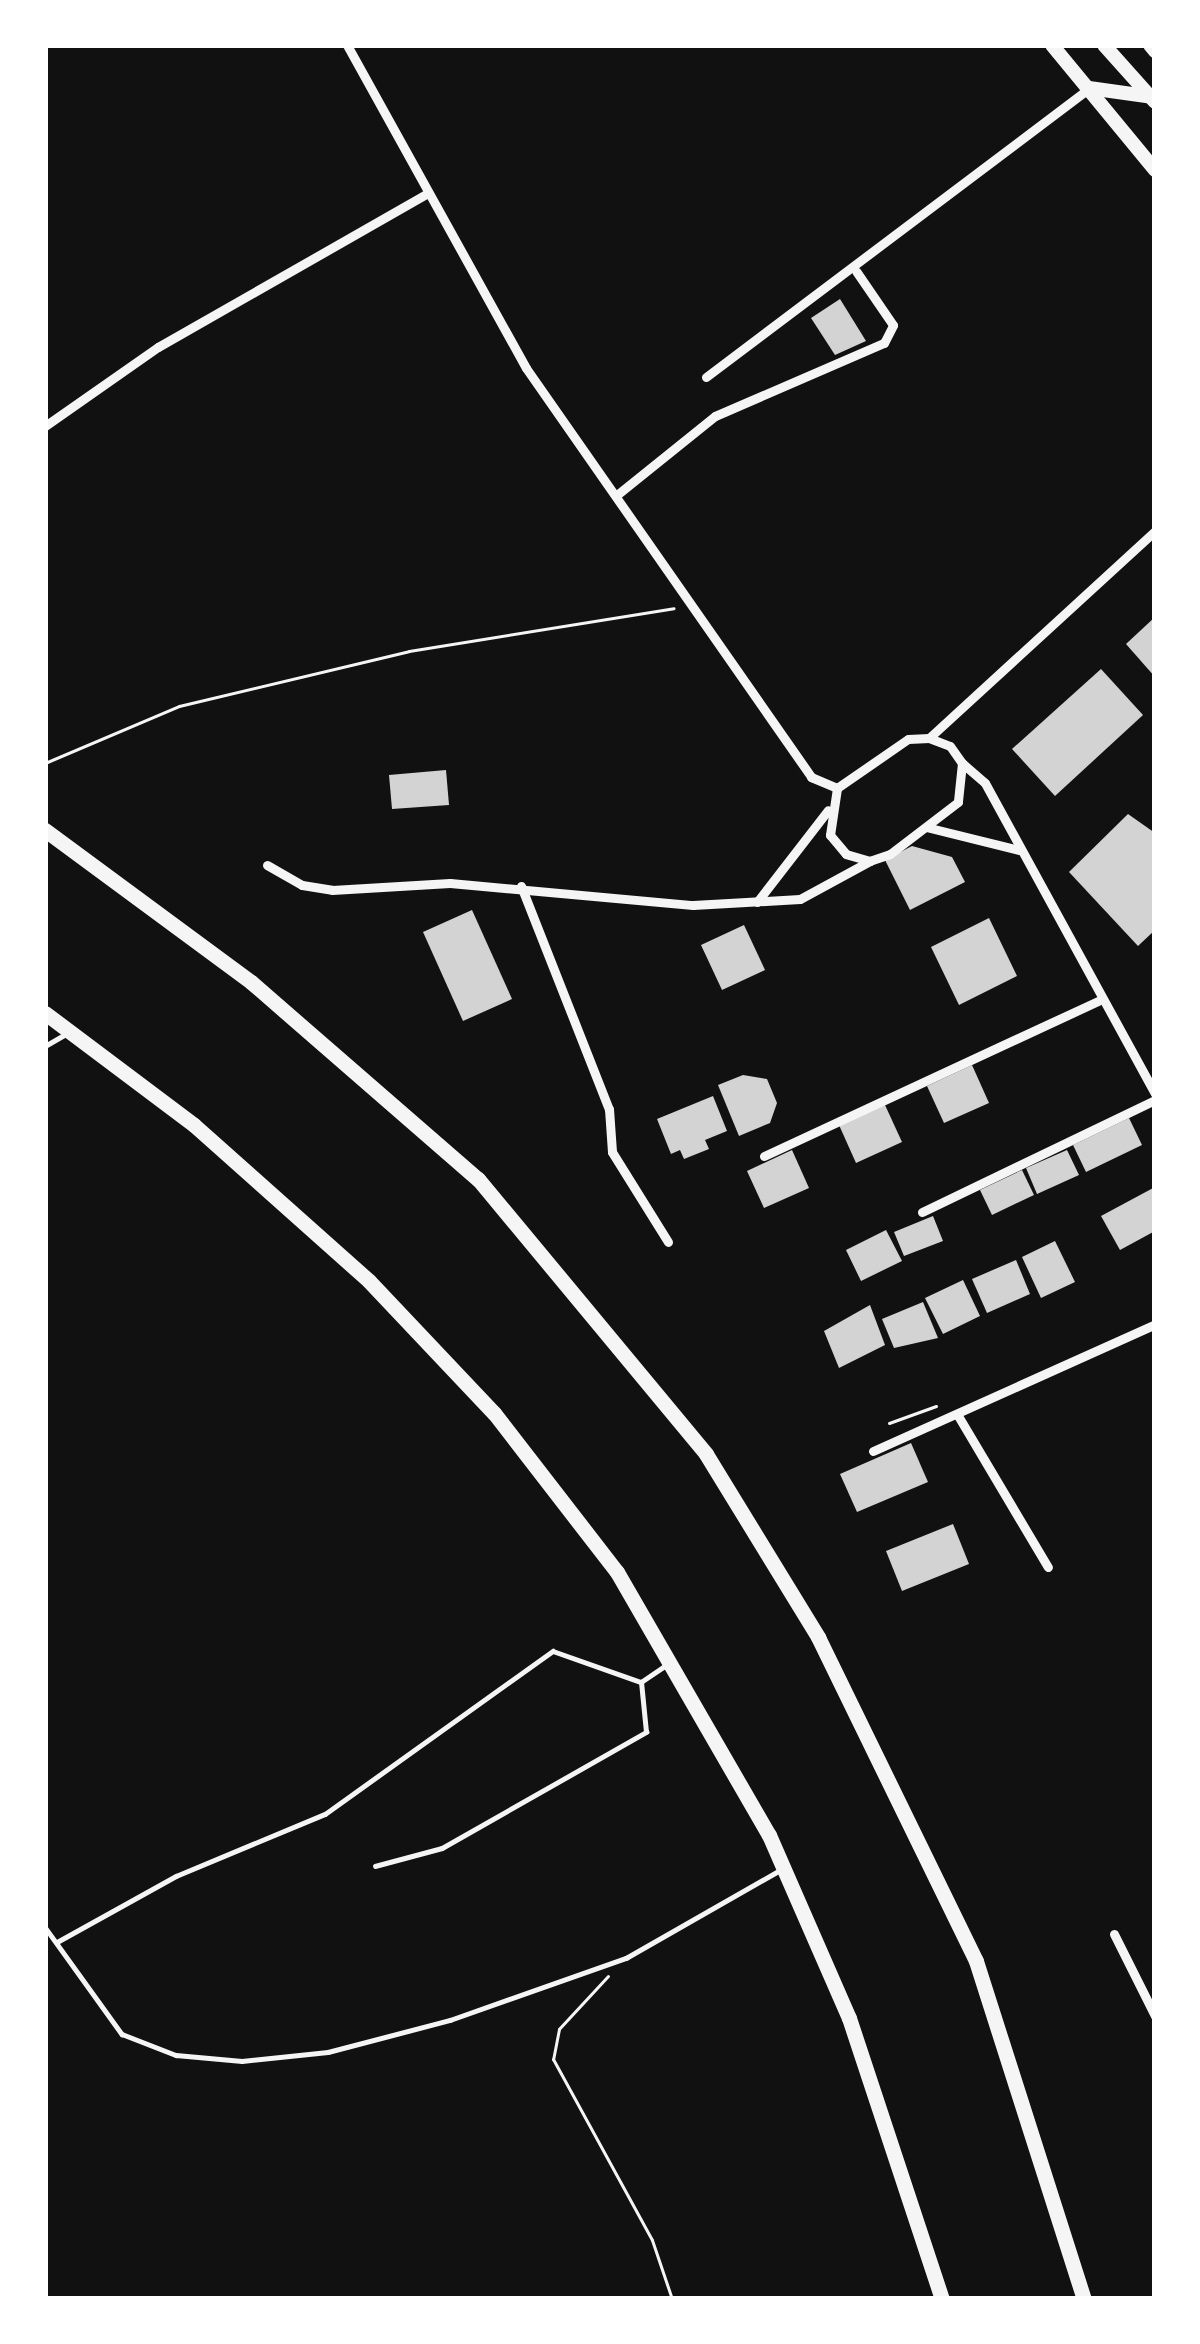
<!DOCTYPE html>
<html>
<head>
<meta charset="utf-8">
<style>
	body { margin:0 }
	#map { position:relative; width:1200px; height:2344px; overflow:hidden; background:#111; font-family:Figtree,sans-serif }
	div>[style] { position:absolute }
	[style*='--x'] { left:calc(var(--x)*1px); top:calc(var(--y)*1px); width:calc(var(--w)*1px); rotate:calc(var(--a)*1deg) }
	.building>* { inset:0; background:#d3d3d3 }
	.path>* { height:3px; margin:-1.5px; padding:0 1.5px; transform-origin:1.5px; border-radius:1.5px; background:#f5f5f5 }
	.service>* { height:4.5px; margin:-2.25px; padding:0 2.25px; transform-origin:2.25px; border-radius:2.25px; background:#f5f5f5 }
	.minor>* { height:9px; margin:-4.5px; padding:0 4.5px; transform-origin:4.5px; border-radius:4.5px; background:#f5f5f5 }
	.primary>* { height:14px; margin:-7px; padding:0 7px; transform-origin:7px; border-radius:7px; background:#f5f5f5 }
	.trunk>* { height:15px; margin:-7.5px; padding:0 7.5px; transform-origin:7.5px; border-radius:7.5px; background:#f5f5f5 }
	span { translate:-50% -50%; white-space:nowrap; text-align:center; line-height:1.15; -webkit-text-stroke:12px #fff; paint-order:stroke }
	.frame { position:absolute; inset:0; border:48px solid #fff; pointer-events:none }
</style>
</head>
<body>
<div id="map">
	<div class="building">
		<div style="clip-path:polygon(840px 299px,866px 341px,835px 355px,811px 318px)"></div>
		<div style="clip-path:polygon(1155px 617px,1155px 677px,1126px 644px)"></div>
		<div style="clip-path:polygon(1101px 669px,1143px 715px,1055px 796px,1012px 749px)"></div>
		<div style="clip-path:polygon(446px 770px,449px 805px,392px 809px,389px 775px)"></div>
		<div style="clip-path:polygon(1128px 814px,1155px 833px,1155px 930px,1138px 946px,1069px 872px)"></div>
		<div style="clip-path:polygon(912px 846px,952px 857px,965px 882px,910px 910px,885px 860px)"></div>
		<div style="clip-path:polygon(472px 910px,512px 999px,463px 1021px,423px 932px)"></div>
		<div style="clip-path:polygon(989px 918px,1017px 976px,959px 1005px,931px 947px)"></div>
		<div style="clip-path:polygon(744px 925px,765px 970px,722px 990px,701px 945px)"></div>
		<div style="clip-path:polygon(972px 1065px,989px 1103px,944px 1123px,927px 1086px)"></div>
		<div style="clip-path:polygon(743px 1075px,767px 1079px,777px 1103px,770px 1123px,739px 1136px,718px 1085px)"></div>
		<div style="clip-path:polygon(713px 1096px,727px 1131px,705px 1140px,709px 1149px,684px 1159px,680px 1150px,671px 1154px,657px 1119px)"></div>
		<div style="clip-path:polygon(885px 1105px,902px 1142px,856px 1163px,839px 1125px)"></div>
		<div style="clip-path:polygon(1129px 1118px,1142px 1145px,1086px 1172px,1073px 1145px)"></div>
		<div style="clip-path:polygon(792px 1150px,809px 1188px,764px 1208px,747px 1171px)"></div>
		<div style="clip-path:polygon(1067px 1150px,1079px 1175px,1037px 1194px,1026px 1168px)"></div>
		<div style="clip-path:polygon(1022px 1170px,1034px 1195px,992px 1215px,980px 1190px)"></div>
		<div style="clip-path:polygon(1155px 1187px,1155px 1231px,1120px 1250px,1101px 1216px)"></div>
		<div style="clip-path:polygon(933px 1216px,943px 1241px,904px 1256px,894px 1232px)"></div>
		<div style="clip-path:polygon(886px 1230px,902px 1261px,861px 1281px,846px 1250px)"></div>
		<div style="clip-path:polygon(1055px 1241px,1075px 1282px,1041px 1298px,1022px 1257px)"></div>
		<div style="clip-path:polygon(1016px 1260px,1030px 1294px,987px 1313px,972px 1279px)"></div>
		<div style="clip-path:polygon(963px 1280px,980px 1316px,943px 1334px,925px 1298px)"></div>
		<div style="clip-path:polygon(923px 1302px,938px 1338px,894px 1348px,882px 1319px)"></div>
		<div style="clip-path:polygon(870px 1305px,885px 1345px,839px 1368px,824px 1331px)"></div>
		<div style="clip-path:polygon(911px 1443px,928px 1482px,857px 1512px,840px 1474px)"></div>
		<div style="clip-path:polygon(953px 1524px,969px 1564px,902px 1591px,886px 1551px)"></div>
	</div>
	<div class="path">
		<div style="--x:45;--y:763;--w:146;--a:-23"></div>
		<div style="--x:179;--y:706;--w:236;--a:-13.4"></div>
		<div style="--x:409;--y:651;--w:268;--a:-9.2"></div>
		<div style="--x:889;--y:1423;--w:50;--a:-19.9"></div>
		<div style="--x:608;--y:1976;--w:72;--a:132.8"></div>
		<div style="--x:559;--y:2029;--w:31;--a:101"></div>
		<div style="--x:553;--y:2059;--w:206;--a:61.3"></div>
		<div style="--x:652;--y:2240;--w:62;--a:71.3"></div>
	</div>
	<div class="service">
		<div style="--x:45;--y:1046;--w:24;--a:-30"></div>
		<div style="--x:375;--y:1866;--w:69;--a:-15"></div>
		<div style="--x:442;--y:1848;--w:235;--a:-29.6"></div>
		<div style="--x:646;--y:1732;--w:50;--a:-95.7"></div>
		<div style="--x:641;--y:1682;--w:30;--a:-34"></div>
		<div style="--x:45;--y:1927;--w:132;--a:54.3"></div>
		<div style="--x:122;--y:2034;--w:58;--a:21.3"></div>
		<div style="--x:176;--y:2055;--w:66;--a:5.2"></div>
		<div style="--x:242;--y:2061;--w:86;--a:-6"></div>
		<div style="--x:328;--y:2052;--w:126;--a:-14.7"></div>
		<div style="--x:450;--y:2020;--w:187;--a:-19.4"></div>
		<div style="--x:626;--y:1958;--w:180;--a:-29.7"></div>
		<div style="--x:57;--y:1942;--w:136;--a:-29"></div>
		<div style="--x:176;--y:1876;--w:161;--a:-22.6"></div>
		<div style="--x:325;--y:1814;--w:280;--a:-35.6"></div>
		<div style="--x:553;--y:1651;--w:93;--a:19.4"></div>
	</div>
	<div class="minor">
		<div style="--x:347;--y:45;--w:369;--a:61"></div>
		<div style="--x:526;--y:368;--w:499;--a:55.1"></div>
		<div style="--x:811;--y:777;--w:28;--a:23"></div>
		<div style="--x:706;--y:377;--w:480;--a:-37"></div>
		<div style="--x:45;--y:426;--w:138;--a:-35"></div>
		<div style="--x:158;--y:347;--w:311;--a:-29.7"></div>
		<div style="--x:618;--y:494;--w:124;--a:-38.8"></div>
		<div style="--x:715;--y:416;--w:184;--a:-23.4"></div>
		<div style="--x:884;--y:343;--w:20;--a:-63"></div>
		<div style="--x:893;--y:325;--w:65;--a:-124.4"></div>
		<div style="--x:929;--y:738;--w:22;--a:21"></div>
		<div style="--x:950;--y:746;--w:21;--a:55"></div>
		<div style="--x:962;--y:763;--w:39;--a:96"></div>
		<div style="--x:958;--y:802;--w:86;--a:142.6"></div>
		<div style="--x:890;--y:854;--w:21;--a:161"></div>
		<div style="--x:870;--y:861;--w:25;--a:-164"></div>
		<div style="--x:846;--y:854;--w:25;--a:-130"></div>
		<div style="--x:830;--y:835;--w:48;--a:-81.5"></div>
		<div style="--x:837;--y:788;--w:86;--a:-34.6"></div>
		<div style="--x:908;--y:739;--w:21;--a:-3"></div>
		<div style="--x:929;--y:738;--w:306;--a:-42.5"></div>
		<div style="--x:962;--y:763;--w:30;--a:41"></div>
		<div style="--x:985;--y:783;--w:354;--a:61.3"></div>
		<div style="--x:926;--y:827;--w:96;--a:13.9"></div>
		<div style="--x:267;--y:865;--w:40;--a:29.7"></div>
		<div style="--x:302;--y:885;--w:30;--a:9"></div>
		<div style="--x:332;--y:890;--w:118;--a:-3.4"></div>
		<div style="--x:450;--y:883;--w:244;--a:5.2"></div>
		<div style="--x:693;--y:905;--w:107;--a:-3.2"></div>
		<div style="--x:800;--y:899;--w:80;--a:-28.5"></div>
		<div style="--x:521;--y:886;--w:240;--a:68.5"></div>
		<div style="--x:609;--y:1109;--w:43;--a:86"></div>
		<div style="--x:612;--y:1152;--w:106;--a:58.1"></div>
		<div style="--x:757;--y:902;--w:116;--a:-52.3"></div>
		<div style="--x:764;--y:1156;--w:370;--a:-24.9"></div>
		<div style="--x:922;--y:1212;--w:259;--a:-25.7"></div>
		<div style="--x:957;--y:1414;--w:178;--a:59.3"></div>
		<div style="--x:873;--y:1451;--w:309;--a:-24.2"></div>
		<div style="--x:1114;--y:1934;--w:92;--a:63.4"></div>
	</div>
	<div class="primary">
		<div style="--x:1052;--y:45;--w:162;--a:50.5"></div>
		<div style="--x:1104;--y:45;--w:76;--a:48.2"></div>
		<div style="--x:1150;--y:45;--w:8;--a:50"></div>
		<div style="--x:1089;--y:88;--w:65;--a:8"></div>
	</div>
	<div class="trunk">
		<div style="--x:45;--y:830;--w:256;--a:36.4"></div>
		<div style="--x:251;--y:982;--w:301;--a:41"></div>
		<div style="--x:478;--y:1179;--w:357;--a:50.3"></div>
		<div style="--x:706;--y:1454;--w:215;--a:58.5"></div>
		<div style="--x:818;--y:1637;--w:360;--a:64"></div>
		<div style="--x:976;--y:1961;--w:355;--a:72.3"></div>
		<div style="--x:45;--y:1013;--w:186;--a:36.9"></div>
		<div style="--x:194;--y:1125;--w:234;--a:41.7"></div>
		<div style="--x:369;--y:1281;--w:182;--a:46.6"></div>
		<div style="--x:494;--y:1413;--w:201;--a:52.3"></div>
		<div style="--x:617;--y:1572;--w:304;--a:60"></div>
		<div style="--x:769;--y:1835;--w:200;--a:66.4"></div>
		<div style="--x:849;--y:2018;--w:296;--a:71.7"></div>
	</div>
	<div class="frame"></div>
</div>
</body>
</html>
